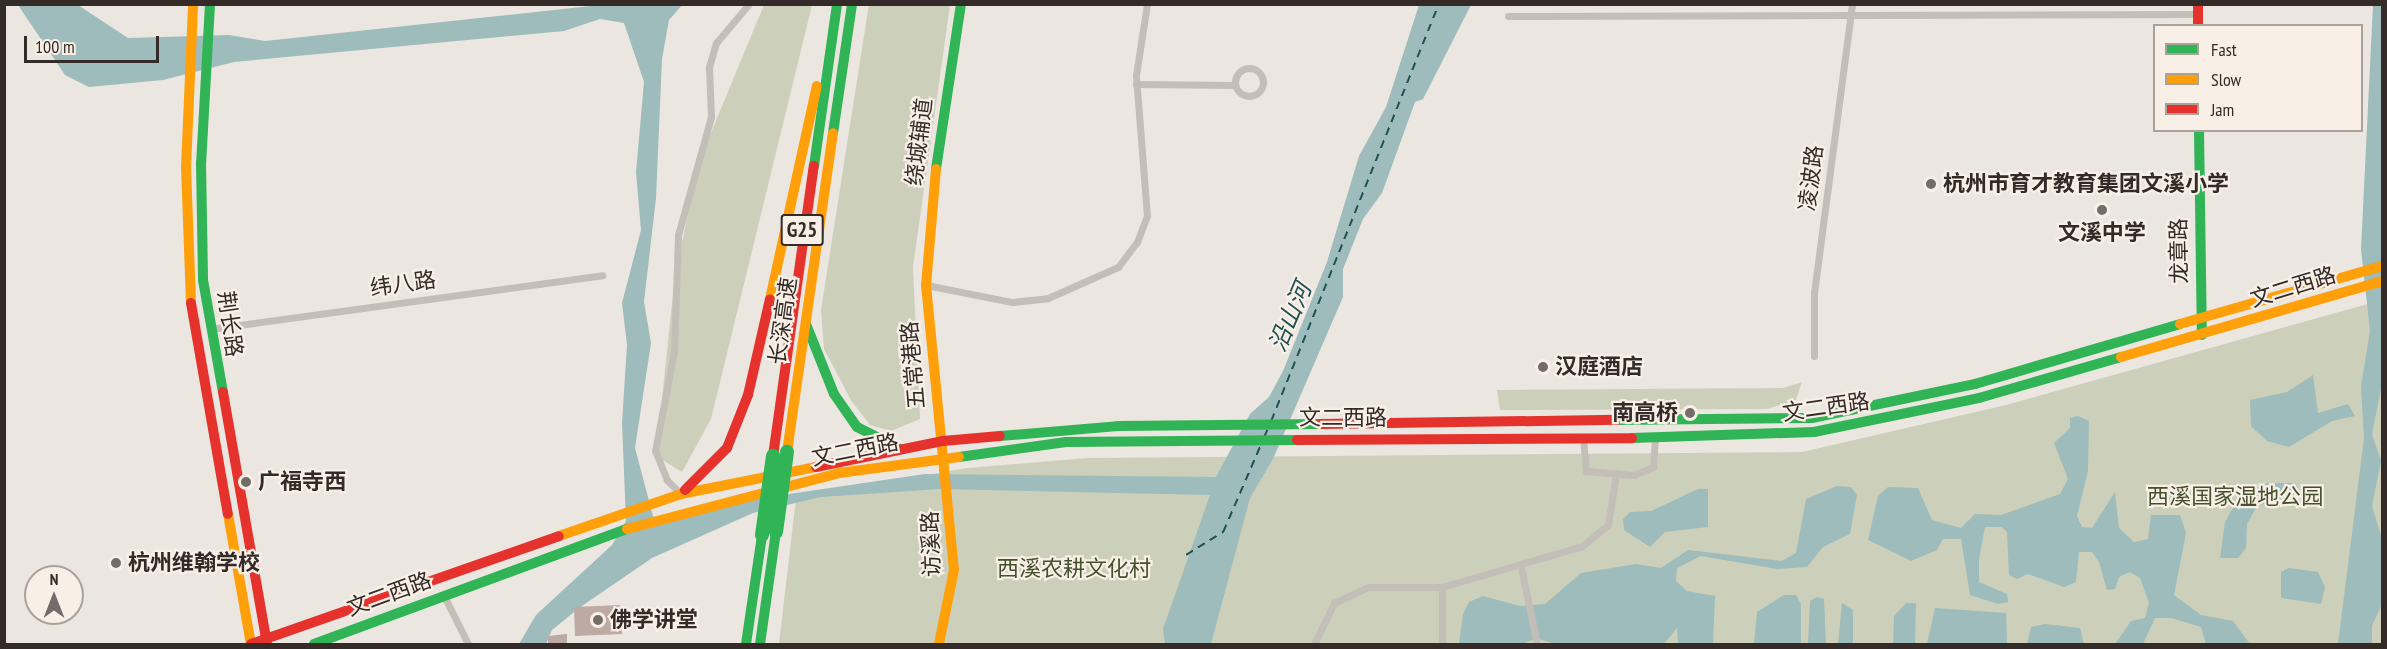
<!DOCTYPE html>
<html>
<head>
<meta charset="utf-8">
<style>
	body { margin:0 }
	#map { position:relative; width:2387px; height:649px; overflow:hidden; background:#ebe6e0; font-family:"PT Sans Narrow","Noto Sans SC",sans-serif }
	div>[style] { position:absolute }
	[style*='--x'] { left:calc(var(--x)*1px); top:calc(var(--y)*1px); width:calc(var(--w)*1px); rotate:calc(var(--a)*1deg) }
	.green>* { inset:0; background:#ccd0bb }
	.water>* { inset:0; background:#9dbcbb }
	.ferry>* { height:1.5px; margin-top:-0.75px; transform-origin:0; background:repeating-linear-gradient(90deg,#205153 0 8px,transparent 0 14px) }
	.building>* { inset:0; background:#bdaaa3 }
	.street>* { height:7px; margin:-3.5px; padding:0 3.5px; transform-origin:3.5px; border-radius:3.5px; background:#c4beb9 }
	.street>.ring { margin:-3.5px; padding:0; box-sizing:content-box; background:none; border:7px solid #c4beb9; border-radius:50% }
	.fast>* { height:10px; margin:-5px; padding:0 5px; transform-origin:5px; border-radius:5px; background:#30b455 }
	.slow>* { height:10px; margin:-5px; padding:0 5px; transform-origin:5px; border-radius:5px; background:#ff9f0a }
	.jam>* { height:10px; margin:-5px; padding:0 5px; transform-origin:5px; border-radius:5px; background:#e5322d }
	.fast-bridge>* { height:14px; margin:-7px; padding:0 7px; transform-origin:7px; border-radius:7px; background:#30b455 }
	.dots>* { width:16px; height:16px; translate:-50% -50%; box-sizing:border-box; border:3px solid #f8f0e7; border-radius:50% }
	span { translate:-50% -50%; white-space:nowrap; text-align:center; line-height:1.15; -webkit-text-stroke:4.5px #f8f0e7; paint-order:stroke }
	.shield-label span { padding:2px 4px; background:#f8f0e7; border:2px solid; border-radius:4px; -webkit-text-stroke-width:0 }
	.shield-label { font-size:21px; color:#342b28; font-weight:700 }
	.street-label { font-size:22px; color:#342b28 }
	.poi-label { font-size:22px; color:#342b28; font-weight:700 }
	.left { translate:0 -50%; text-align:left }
	.right { translate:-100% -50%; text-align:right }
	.park-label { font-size:22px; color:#45512d }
	.water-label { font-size:24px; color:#205153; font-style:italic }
	.frame { position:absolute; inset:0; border:6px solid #342b28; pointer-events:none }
	.legend { position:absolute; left:2153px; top:24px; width:210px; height:108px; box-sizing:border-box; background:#f8f0e7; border:2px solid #aaa19b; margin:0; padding:8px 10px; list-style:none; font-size:18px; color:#342b28 }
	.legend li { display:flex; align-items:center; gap:12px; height:30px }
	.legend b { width:30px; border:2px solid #aaa19b }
	.north { position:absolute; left:24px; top:565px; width:60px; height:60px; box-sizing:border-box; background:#f8f0e7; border:2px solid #aaa19b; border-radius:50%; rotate:0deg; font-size:16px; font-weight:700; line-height:24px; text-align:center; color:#342b28 }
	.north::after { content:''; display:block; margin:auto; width:21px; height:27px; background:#746c68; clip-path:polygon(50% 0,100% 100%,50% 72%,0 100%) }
	.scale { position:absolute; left:24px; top:36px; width:135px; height:27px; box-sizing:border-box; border:3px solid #342b28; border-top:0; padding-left:8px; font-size:18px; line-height:21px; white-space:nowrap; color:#342b28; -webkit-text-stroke:4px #f8f0e7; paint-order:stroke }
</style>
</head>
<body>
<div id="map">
	<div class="green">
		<div style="clip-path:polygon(869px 4px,950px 5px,913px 267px,920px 419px,891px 431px,870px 425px,851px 400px,824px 349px,821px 310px)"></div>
		<div style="clip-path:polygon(764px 5px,812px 5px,711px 419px,682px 472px,656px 456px,675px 275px,700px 159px)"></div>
		<div style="clip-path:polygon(2382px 300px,2382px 644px,779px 644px,796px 498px,967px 468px,1087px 458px,1802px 452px,2006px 405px)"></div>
		<div style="clip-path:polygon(1802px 382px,1796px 400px,1767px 409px,1500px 410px,1497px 390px,1783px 388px)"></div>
	</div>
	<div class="water">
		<div style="clip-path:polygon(18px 5px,78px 5px,128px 38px,229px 35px,265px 41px,600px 5px,682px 5px,669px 20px,662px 59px,656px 198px,644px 302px,651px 343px,635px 448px,653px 516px,664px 522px,749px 500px,925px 474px,1216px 477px,1250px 414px,1269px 397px,1283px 371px,1327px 262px,1359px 156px,1386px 107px,1419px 5px,1471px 5px,1423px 99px,1415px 102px,1382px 193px,1363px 219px,1343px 269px,1343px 297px,1273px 459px,1250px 498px,1211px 644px,1165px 644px,1163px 629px,1210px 495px,940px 489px,821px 497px,753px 513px,652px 558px,579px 608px,552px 630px,546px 644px,519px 644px,536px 615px,612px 545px,626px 521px,622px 423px,627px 345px,622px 303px,641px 230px,636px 172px,644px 82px,624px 23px,600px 19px,564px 31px,234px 62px,163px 80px,89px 87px,65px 75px)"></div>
		<div style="clip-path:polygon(2373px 5px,2382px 5px,2382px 384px,2372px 434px,2381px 461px,2372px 506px,2382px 539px,2382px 604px,2372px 626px,2372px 644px,2338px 644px,2364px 438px,2361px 386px,2370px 331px,2361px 249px)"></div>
		<div style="clip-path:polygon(2313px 375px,2318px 413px,2348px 404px,2355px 416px,2332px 421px,2289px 447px,2267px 441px,2251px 426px,2250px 400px,2287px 392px)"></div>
		<div style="clip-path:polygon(2078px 416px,2089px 421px,2088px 471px,2077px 516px,2082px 527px,2092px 528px,2115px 492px,2119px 528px,2134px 542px,2148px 539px,2151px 515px,2180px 515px,2186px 533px,2174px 595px,2201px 615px,2233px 621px,2250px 644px,2206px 644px,2201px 627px,2171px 618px,2155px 618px,2143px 644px,2115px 644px,2131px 621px,2145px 618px,2149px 603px,2140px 578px,2130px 572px,2119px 577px,2115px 589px,2107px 590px,2099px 562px,2092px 552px,2079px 552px,2076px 582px,2064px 587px,2028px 574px,2017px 579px,2009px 575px,2007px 532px,2001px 527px,1985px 527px,1979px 560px,1979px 582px,2007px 594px,2008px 602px,1998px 604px,1970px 595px,1961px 539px,1943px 539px,1937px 550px,1911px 561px,1868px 540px,1878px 496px,1888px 487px,1918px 488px,1932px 520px,1961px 528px,1975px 514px,2001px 515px,2060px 494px,2068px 479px,2054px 443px,2070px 428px,2070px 418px)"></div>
		<div style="clip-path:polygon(2268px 483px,2296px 483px,2299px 494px,2257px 506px,2247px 524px,2246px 548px,2238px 558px,2220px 558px,2225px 522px,2240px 495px)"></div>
		<div style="clip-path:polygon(1837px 486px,1851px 487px,1857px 495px,1850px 534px,1823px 547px,1807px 567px,1777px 569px,1701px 556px,1677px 568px,1676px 581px,1687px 591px,1715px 596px,1713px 644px,1678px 644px,1677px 628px,1664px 644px,1555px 644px,1536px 638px,1523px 644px,1459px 644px,1463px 614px,1469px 602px,1483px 596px,1520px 606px,1545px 604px,1581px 573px,1636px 564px,1661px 568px,1688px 550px,1782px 561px,1796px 553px,1806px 499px)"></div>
		<div style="clip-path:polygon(1698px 489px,1708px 489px,1708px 527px,1665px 532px,1650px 547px,1624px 530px,1623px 519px,1630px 512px,1651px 511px)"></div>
		<div style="clip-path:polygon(2289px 568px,2318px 572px,2325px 587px,2321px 604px,2281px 598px,2281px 572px)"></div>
		<div style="clip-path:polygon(1784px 595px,1796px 595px,1801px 604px,1801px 644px,1754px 644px,1757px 612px)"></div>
		<div style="clip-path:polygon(1817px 597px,1824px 599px,1826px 644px,1808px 644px,1810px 601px)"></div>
		<div style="clip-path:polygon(1842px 603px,1853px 610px,1853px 644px,1838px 644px)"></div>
		<div style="clip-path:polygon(1906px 603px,1916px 603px,1915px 644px,1893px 644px,1894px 616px)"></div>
		<div style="clip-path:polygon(1935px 608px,2006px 613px,2007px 644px,1927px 644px)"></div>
		<div style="clip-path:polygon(2045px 624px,2080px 628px,2084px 644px,2027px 644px,2031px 627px)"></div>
	</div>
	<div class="ferry">
		<div style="--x:1271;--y:421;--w:450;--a:-68.1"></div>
		<div style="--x:1264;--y:437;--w:10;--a:-66"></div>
		<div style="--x:1186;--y:555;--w:44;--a:-31.9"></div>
		<div style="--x:1223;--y:532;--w:96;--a:-66.6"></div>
	</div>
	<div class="building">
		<div style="clip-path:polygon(620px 605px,622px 634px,575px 636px,574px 607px)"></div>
		<div style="clip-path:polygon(567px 634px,567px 645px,548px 645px,548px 636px)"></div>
	</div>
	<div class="street">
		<div style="--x:1508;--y:16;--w:689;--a:-0.17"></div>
		<div class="ring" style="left:1235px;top:68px;width:21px;height:21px"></div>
		<div style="--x:1136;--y:84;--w:99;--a:0.6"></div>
		<div style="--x:926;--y:285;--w:88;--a:11.2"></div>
		<div style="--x:1012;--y:302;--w:36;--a:-6"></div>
		<div style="--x:1048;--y:298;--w:77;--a:-23.9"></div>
		<div style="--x:1118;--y:267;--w:31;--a:-53"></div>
		<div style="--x:1137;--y:242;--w:28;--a:-69"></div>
		<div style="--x:1147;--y:216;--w:141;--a:-94.5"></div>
		<div style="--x:1136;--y:75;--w:72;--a:-81.2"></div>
		<div style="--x:210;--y:329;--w:396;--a:-7.8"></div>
		<div style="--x:1814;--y:356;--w:63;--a:-90"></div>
		<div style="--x:1814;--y:293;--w:291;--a:-82.5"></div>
		<div style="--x:1583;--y:438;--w:33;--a:85"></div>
		<div style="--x:1586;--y:471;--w:48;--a:4.8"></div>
		<div style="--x:1634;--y:475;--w:21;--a:-23"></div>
		<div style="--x:1653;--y:467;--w:29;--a:-86"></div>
		<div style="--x:681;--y:494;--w:20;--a:-135"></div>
		<div style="--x:667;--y:480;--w:31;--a:-112"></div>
		<div style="--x:655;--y:451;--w:102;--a:-79.2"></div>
		<div style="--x:674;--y:351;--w:116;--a:-88"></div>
		<div style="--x:678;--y:235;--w:123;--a:-74.4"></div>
		<div style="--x:711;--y:117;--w:50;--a:-92.3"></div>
		<div style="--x:709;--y:67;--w:25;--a:-74"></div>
		<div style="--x:716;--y:43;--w:51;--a:-49.8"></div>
		<div style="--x:1521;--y:567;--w:79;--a:78.3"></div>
		<div style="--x:444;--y:596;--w:54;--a:63.4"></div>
		<div style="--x:1314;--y:644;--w:46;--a:-64"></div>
		<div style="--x:1334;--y:603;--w:38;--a:-25"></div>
		<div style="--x:1369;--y:587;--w:73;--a:0"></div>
		<div style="--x:1442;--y:587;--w:146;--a:-16.3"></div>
		<div style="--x:1582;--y:546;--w:33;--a:-39"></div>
		<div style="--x:1608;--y:525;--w:52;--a:-81.1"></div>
		<div style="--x:1442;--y:644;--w:57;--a:-90"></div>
	</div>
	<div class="fast">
		<div style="--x:210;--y:4;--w:159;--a:93.2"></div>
		<div style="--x:201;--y:163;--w:117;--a:89"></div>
		<div style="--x:203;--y:280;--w:114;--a:79.9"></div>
		<div style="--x:2199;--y:130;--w:205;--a:89.2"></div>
		<div style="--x:833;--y:133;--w:130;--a:-81.6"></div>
		<div style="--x:814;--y:166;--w:164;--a:-81.9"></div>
		<div style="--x:936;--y:169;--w:167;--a:-81.4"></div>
		<div style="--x:806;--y:324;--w:75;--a:68.2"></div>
		<div style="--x:834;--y:394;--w:40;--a:55.1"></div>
		<div style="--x:857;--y:427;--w:45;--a:26.6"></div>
		<div style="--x:1618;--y:420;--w:194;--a:-0.6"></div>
		<div style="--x:1812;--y:418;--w:167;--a:-11.8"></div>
		<div style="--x:1975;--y:384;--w:214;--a:-16.3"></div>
		<div style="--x:1000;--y:436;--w:118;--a:-4.8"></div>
		<div style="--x:1118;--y:426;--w:202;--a:-0.6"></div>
		<div style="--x:1632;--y:438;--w:182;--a:-1.9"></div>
		<div style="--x:1814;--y:432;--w:168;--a:-11.6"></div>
		<div style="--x:1979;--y:398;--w:148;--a:-16.1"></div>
		<div style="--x:959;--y:457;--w:108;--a:-8"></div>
		<div style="--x:1066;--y:442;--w:231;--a:-0.5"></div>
		<div style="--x:314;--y:644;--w:333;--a:-20.2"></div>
		<div style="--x:746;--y:644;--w:110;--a:-81.6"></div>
		<div style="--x:760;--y:644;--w:113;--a:-81.9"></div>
	</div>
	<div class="slow">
		<div style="--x:936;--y:169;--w:116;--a:94.9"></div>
		<div style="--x:926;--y:285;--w:286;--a:84.4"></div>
		<div style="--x:954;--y:570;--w:76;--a:101.5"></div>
		<div style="--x:770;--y:299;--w:218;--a:-77.6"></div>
		<div style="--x:191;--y:303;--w:136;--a:-92.1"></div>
		<div style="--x:186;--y:167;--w:163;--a:-87.5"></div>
		<div style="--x:2180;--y:324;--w:210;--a:-16"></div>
		<div style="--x:2121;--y:357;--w:272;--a:-16.2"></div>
		<div style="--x:787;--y:452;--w:322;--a:-81.8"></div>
		<div style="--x:228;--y:514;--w:132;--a:80"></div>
		<div style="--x:627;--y:529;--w:219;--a:-14.8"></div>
		<div style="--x:839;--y:473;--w:121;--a:-7.6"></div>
		<div style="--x:559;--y:536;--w:129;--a:-19"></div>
		<div style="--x:681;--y:494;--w:138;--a:-11.3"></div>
	</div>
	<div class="jam">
		<div style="--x:2198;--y:4;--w:22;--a:90"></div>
		<div style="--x:191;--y:303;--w:214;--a:80.1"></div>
		<div style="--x:223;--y:392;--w:255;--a:80.1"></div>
		<div style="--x:1320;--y:424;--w:298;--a:-0.8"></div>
		<div style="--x:1297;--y:440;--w:335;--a:-0.3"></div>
		<div style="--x:773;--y:456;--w:293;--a:-82"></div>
		<div style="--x:816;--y:467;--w:130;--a:-11.6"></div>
		<div style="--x:943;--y:441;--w:57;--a:-5"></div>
		<div style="--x:685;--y:490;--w:59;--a:-45"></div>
		<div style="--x:727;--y:448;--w:57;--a:-68.4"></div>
		<div style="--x:748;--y:395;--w:98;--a:-77.1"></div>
		<div style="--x:251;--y:644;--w:326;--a:-19.3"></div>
	</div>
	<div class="fast-bridge">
		<div style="--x:776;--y:532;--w:81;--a:-82.2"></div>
		<div style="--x:762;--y:535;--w:80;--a:-82.1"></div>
	</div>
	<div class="dots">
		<div style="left:1931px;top:184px;background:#746c68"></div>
		<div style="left:2102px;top:210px;background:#746c68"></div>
		<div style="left:1543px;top:367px;background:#746c68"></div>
		<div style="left:1690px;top:413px;background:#746c68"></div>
		<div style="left:246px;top:482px;background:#746c68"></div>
		<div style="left:116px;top:563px;background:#746c68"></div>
		<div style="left:598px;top:620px;background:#746c68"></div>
	</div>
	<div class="shield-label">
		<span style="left:802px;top:230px">G25</span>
	</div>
	<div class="street-label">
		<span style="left:919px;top:142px;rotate:-83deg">绕城辅道</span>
		<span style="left:1811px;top:178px;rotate:-83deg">凌波路</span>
		<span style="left:2179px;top:251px;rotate:-91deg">龙章路</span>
		<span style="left:403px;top:284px;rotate:-8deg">纬八路</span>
		<span style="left:2293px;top:287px;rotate:-17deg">文二西路</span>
		<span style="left:783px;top:321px;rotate:-82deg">长深高速</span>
		<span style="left:230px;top:324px;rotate:82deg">荆长路</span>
		<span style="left:913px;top:365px;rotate:-95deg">五常港路</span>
		<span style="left:1826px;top:407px;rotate:-8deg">文二西路</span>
		<span style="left:1343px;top:418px">文二西路</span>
		<span style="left:855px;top:450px;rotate:-11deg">文二西路</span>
		<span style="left:931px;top:544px;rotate:-92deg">访溪路</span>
		<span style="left:389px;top:594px;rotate:-20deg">文二西路</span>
	</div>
	<div class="poi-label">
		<span class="left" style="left:1943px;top:184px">杭州市育才教育集团文溪小学</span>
		<span style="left:2102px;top:233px">文溪中学</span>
		<span class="left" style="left:1555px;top:367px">汉庭酒店</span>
		<span class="right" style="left:1678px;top:413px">南高桥</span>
		<span class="left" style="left:258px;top:482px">广福寺西</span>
		<span class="left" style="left:128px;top:563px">杭州维翰学校</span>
		<span class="left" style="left:610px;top:620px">佛学讲堂</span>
	</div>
	<div class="park-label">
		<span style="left:2235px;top:497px">西溪国家湿地公园</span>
		<span style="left:1074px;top:569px">西溪农耕文化村</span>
	</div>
	<div class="water-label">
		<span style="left:1290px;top:317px;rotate:-67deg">沿山河</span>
	</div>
	<div class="frame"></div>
	<ul class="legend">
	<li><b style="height:8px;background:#30b455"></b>Fast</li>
	<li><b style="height:8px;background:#ff9f0a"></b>Slow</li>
	<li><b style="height:8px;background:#e5322d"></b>Jam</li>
	</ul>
	<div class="north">N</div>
	<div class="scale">100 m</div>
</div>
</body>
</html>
